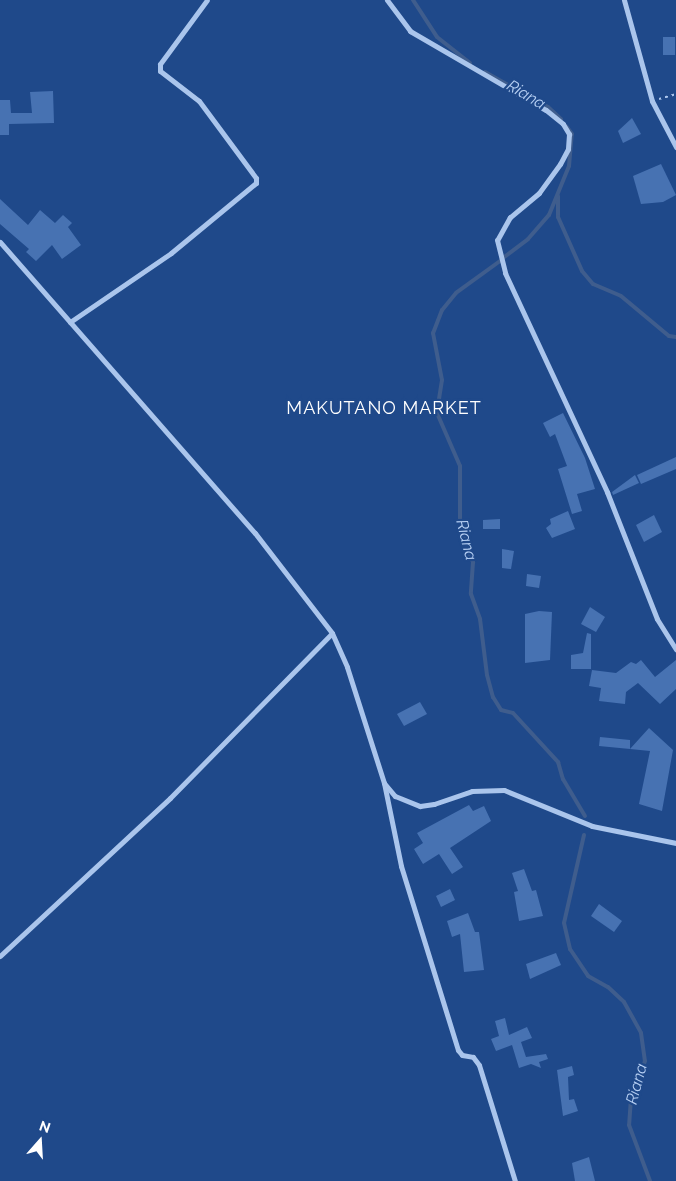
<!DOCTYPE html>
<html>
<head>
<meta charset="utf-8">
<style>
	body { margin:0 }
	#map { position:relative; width:676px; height:1181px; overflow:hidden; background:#1f498a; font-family:Raleway,sans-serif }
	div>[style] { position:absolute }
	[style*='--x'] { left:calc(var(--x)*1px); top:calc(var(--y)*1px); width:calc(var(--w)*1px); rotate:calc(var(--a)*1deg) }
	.stream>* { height:4px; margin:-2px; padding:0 2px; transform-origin:2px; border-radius:2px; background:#3f5d8d }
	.building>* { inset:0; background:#4772b2 }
	.path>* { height:2px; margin-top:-1px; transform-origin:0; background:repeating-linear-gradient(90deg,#aac5ec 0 2.5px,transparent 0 6.5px) }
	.street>* { height:5px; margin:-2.5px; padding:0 2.5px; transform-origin:2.5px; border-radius:2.5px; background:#aac5ec }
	span { translate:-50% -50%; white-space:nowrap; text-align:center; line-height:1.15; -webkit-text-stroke:4.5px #1f498a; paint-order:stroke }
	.water-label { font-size:16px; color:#b6cff3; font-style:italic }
	.quarter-label { font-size:18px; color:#fff; letter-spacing:1px }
	.north { position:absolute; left:15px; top:1116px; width:50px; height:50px; -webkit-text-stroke:4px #1f498a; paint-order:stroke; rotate:19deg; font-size:14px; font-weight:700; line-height:20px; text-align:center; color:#fff }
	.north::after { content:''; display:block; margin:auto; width:18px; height:22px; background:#fff; clip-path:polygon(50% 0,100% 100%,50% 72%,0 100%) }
</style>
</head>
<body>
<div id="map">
	<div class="stream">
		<div style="--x:413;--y:0;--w:44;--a:57"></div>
		<div style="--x:437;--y:37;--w:42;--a:38.2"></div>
		<div style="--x:485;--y:72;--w:72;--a:29.1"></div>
		<div style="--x:548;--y:107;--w:18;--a:43"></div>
		<div style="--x:558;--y:196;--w:21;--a:90"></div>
		<div style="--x:558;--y:217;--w:59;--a:66"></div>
		<div style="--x:582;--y:271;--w:17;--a:50"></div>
		<div style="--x:593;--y:284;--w:30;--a:23"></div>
		<div style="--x:621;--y:296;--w:62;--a:39.8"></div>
		<div style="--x:669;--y:336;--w:7;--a:8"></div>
		<div style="--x:503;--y:258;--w:31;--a:-37"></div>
		<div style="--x:528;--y:239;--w:32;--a:-49"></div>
		<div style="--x:549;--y:215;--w:53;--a:-67.8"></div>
		<div style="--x:569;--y:166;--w:32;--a:-85"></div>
		<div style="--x:572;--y:134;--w:9;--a:-126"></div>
		<div style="--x:500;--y:261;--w:54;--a:144"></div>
		<div style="--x:456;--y:293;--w:22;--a:129"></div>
		<div style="--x:442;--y:310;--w:25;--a:111"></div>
		<div style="--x:433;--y:333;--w:48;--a:79.2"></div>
		<div style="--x:442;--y:380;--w:33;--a:99"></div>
		<div style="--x:437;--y:413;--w:58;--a:66.5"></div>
		<div style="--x:460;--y:466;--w:53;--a:90"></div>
		<div style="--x:460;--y:519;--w:29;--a:78"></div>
		<div style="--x:466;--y:547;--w:17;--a:65"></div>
		<div style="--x:473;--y:562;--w:32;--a:94"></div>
		<div style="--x:471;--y:594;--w:27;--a:70"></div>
		<div style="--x:480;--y:619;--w:56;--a:82.9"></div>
		<div style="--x:487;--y:675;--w:23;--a:75"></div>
		<div style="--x:493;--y:697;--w:15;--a:58"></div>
		<div style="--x:501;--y:710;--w:12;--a:14"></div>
		<div style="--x:513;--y:713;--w:67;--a:47.4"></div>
		<div style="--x:558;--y:762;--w:18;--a:74"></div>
		<div style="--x:563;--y:779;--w:43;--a:59.3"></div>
		<div style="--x:584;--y:835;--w:90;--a:102.8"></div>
		<div style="--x:564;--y:923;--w:27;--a:77"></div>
		<div style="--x:570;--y:949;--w:32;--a:56"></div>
		<div style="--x:588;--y:976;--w:23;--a:29"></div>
		<div style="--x:608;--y:987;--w:22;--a:43"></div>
		<div style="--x:624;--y:1002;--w:35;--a:61"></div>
		<div style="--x:641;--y:1033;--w:28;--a:82"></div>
		<div style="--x:645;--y:1061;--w:40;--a:111"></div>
		<div style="--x:631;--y:1098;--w:27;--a:94"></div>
		<div style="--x:629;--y:1125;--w:60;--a:69.4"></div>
	</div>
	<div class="building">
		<div style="clip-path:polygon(663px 37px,675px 37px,675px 55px,663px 55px)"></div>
		<div style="clip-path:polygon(53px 91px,54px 123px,9px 124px,9px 135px,0 135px,0 100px,10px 100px,11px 113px,32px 113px,30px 92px)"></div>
		<div style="clip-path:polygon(632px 118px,641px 134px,623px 143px,618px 131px)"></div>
		<div style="clip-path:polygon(661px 164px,676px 195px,663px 202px,641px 204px,633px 176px)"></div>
		<div style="clip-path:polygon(0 199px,28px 225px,40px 210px,55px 223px,63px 215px,72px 223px,68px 227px,81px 245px,62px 259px,52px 245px,36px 261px,26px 252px,29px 249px,0 224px)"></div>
		<div style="clip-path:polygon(563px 413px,585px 458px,595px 489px,577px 494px,582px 511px,572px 514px,558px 469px,567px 466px,555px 434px,550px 437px,543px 423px)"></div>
		<div style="clip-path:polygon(676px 457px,676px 469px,641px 484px,637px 475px)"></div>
		<div style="clip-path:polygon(635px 475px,639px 483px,613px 495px,612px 492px)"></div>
		<div style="clip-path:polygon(568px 511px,575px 529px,552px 538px,546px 528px,551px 524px,550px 519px)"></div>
		<div style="clip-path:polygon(654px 515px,662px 532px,644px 542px,636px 525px)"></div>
		<div style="clip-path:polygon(500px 519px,500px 529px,483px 529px,483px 520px)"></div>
		<div style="clip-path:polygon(502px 549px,514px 551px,511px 569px,502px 568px)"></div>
		<div style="clip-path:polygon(527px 574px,541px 576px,539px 588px,526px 586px)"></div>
		<div style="clip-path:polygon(590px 607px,605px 617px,596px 632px,581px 624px)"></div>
		<div style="clip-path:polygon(539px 611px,552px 612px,550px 660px,525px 663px,525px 614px)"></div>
		<div style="clip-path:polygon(587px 633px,591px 634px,591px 669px,571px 669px,571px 655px,583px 653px)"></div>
		<div style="clip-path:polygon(641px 660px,655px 677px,676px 660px,676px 689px,660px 704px,638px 683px,626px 692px,625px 704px,599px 701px,601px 688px,589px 686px,592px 670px,616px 673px,631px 662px,636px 664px)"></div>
		<div style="clip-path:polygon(420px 702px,427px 714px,404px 726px,397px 714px)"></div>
		<div style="clip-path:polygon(649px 728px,673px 750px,662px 811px,639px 804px,650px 751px,630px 749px)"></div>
		<div style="clip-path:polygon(600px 737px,630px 740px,630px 749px,599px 746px)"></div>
		<div style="clip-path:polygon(469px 805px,473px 811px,484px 806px,491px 821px,450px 848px,463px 867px,452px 874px,439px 854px,423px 864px,414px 849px,423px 843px,417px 833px)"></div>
		<div style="clip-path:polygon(524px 869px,532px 891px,536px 890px,543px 916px,519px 921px,514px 892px,518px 891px,512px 873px)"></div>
		<div style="clip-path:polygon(450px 889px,455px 900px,441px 907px,436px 896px)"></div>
		<div style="clip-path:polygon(599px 904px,622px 921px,614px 932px,591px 916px)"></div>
		<div style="clip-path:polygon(468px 913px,475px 932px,479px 932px,484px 970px,464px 972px,460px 934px,452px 937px,447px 921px)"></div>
		<div style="clip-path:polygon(556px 953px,561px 965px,530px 979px,526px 964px)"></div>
		<div style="clip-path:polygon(505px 1018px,509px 1035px,527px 1027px,532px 1038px,521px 1042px,526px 1057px,546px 1054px,548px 1059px,539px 1062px,541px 1068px,531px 1064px,519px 1068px,512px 1045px,496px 1051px,491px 1039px,499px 1036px,495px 1021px)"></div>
		<div style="clip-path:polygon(572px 1066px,574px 1075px,568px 1077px,569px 1100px,574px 1099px,578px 1111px,563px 1116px,557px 1070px)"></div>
		<div style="clip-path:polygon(589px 1157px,595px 1181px,575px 1181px,572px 1163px)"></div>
	</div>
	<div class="path">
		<div style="--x:659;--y:99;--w:18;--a:-16"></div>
	</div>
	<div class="street">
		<div style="--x:387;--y:0;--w:39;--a:53"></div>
		<div style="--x:410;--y:31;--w:157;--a:30.2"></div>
		<div style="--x:546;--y:110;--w:22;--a:39"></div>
		<div style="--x:563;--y:124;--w:12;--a:59"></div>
		<div style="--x:569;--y:134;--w:15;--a:94"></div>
		<div style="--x:568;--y:149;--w:17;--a:118"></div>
		<div style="--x:560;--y:164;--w:36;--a:126"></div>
		<div style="--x:539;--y:193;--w:38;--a:140"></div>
		<div style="--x:510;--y:217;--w:26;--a:119"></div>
		<div style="--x:497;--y:240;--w:34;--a:76"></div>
		<div style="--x:505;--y:273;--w:242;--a:65"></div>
		<div style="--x:607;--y:492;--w:136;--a:68.5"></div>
		<div style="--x:657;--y:619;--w:36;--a:58"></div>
		<div style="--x:624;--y:0;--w:105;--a:74.5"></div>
		<div style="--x:652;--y:101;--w:52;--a:62.4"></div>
		<div style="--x:0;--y:242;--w:387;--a:48.8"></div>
		<div style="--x:255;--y:533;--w:126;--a:52.4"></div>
		<div style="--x:332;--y:633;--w:37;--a:66"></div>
		<div style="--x:347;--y:667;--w:122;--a:72.3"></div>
		<div style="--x:384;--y:783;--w:17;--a:50"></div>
		<div style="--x:395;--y:796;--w:27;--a:22"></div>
		<div style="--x:420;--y:806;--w:14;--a:-8"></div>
		<div style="--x:434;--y:804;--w:40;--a:-18.9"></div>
		<div style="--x:472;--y:791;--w:32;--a:-2"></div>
		<div style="--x:504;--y:790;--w:95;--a:22.2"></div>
		<div style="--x:592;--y:826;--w:86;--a:11.4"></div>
		<div style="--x:70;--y:322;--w:122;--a:-34.3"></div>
		<div style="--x:171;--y:253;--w:110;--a:-39.5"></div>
		<div style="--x:256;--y:183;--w:5;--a:-90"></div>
		<div style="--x:256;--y:178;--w:96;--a:-126.5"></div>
		<div style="--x:199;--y:101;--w:49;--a:-142.4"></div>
		<div style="--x:160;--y:71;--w:7;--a:-90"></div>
		<div style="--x:160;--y:64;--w:79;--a:-53.7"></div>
		<div style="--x:384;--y:783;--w:85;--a:78.4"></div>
		<div style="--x:401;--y:866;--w:193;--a:72.8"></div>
		<div style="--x:458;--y:1050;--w:6;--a:51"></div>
		<div style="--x:462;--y:1055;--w:11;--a:10"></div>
		<div style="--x:473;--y:1057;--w:10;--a:53"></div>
		<div style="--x:479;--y:1065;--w:121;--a:72.8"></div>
		<div style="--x:0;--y:956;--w:232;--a:-42.9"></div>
		<div style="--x:170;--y:798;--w:231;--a:-45.5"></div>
	</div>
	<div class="water-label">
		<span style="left:526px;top:95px;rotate:31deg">Riana</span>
		<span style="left:466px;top:540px;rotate:76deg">Riana</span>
		<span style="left:637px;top:1084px;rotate:-75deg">Riana</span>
	</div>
	<div class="quarter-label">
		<span style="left:384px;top:408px">MAKUTANO MARKET</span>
	</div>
	<div class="north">N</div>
</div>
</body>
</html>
